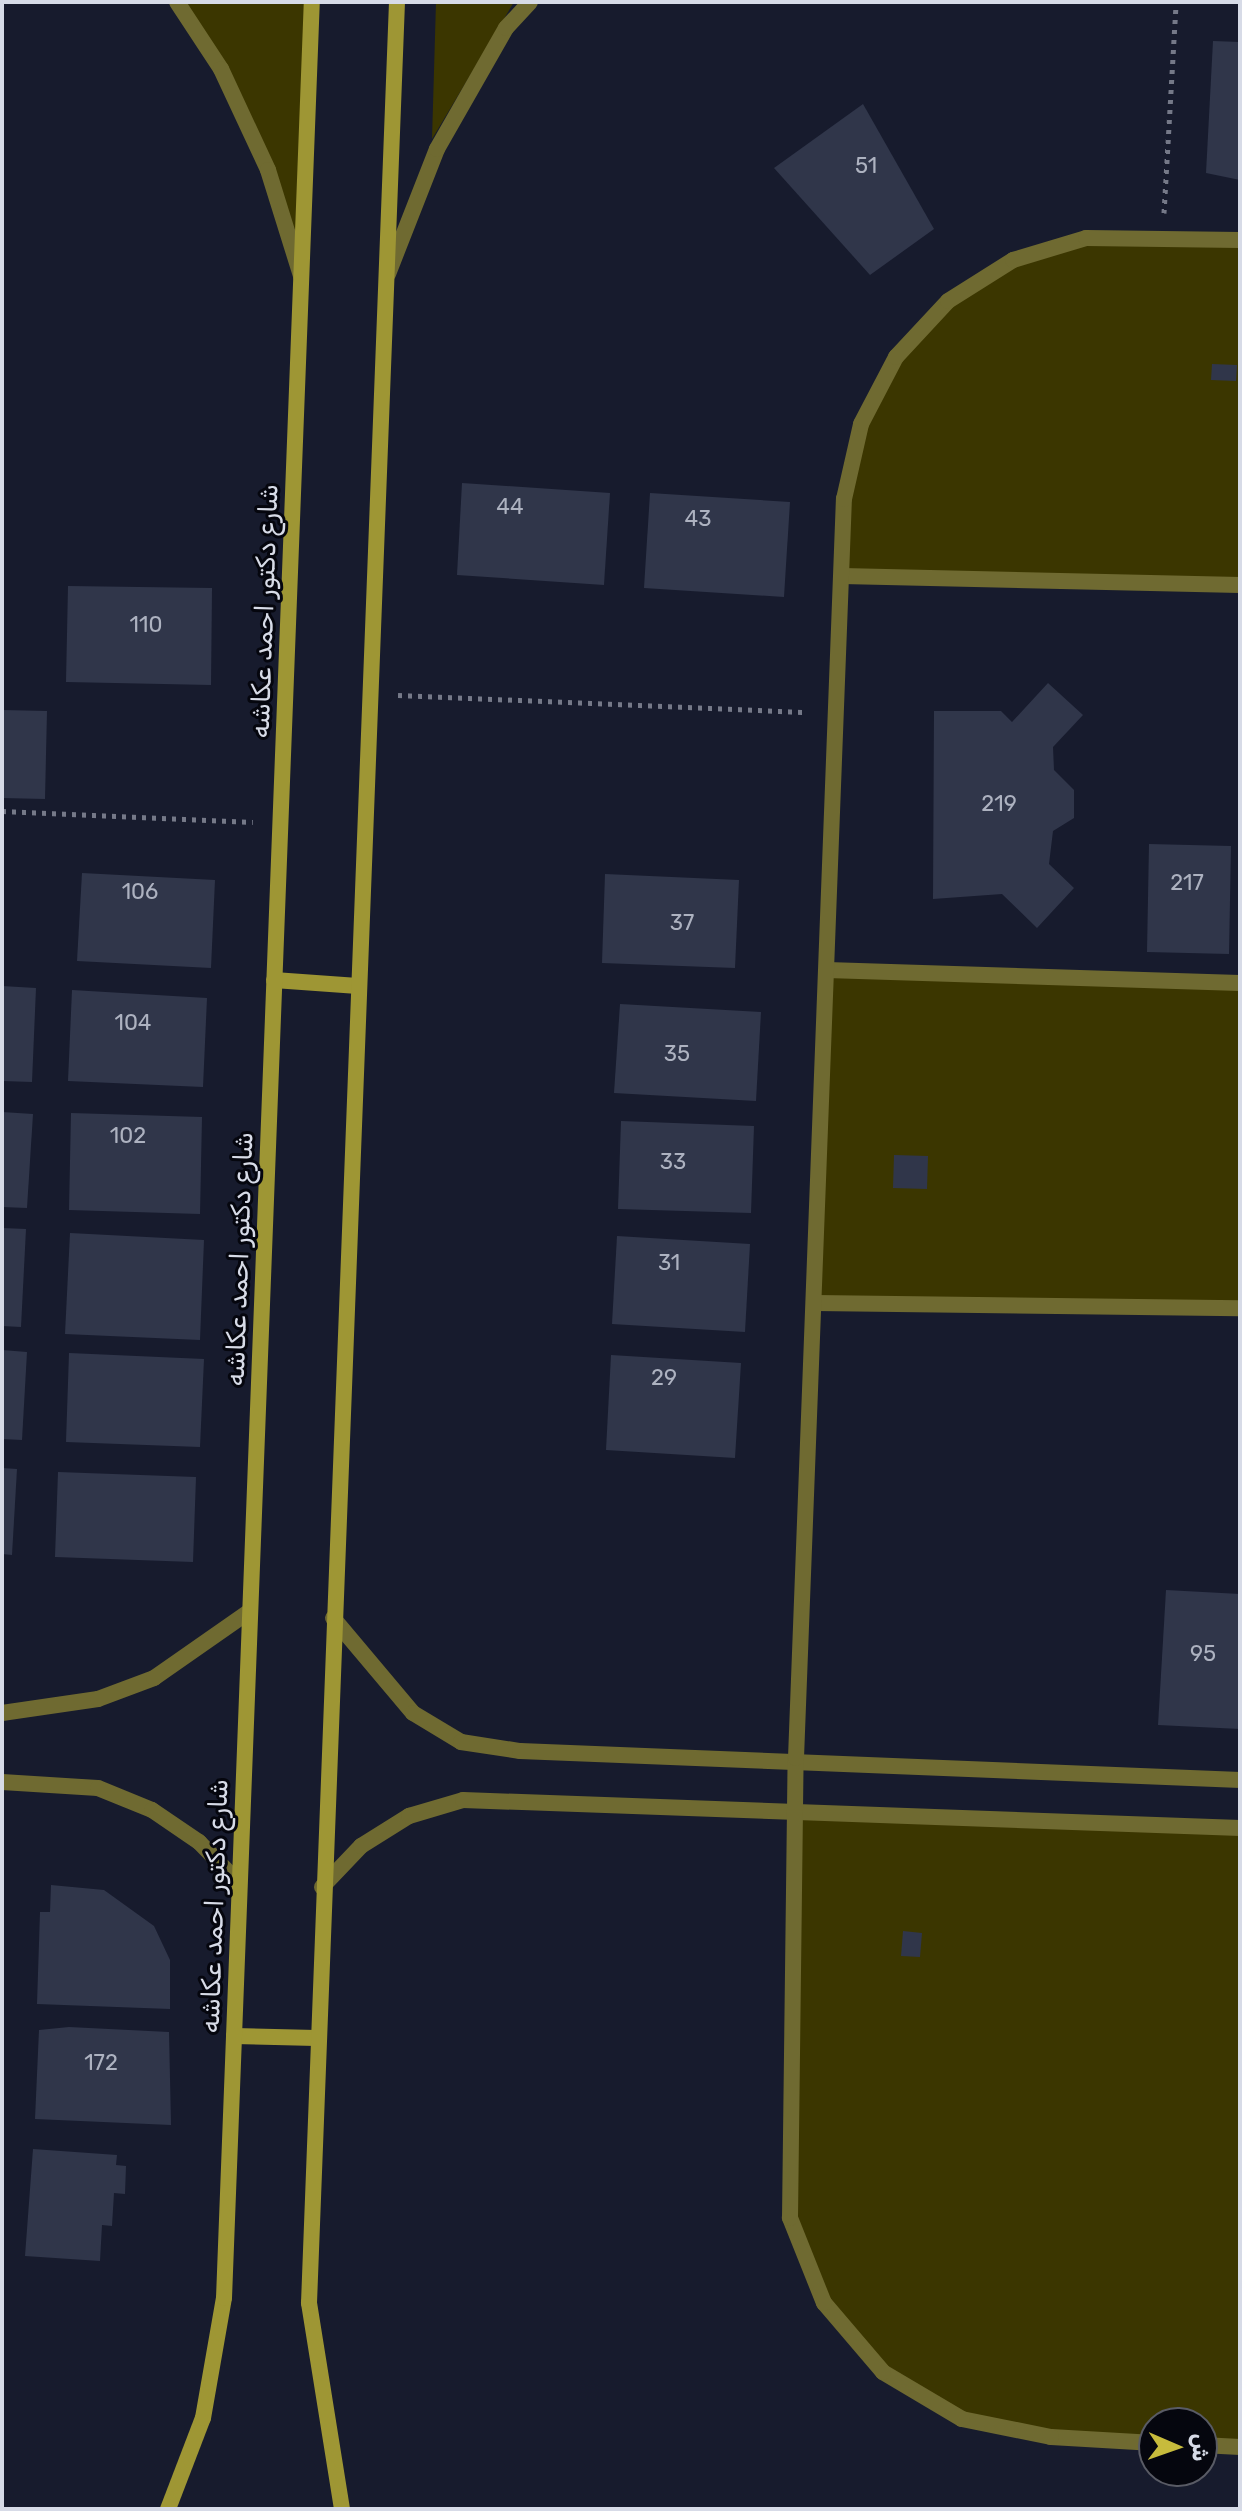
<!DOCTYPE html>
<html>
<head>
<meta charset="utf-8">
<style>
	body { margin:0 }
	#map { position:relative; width:1242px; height:2511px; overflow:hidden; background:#171b2d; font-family:Rubik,"Noto Sans Arabic",sans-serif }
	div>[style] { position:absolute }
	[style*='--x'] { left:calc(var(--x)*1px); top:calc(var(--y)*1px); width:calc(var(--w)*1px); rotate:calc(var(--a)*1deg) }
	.green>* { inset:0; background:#3b3600 }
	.building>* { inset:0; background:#30364a }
	.path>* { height:5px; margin-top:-2.5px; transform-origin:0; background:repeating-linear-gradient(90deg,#757988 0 4px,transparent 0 10px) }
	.street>* { height:16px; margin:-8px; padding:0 8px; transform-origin:8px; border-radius:8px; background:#6f6a31 }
	.secondary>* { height:16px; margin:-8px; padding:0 8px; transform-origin:8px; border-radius:8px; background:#9e9634 }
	span { translate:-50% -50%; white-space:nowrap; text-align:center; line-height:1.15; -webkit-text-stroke:6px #05060e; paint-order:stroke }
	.number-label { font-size:22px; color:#adb2c0 }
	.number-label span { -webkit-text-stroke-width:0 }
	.street-label { font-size:26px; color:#d7dbe7 }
	.frame { position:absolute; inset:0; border:4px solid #d7dbe7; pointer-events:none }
	.north { position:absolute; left:1138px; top:2407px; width:80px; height:80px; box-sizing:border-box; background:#05060e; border:2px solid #595b65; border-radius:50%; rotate:92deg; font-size:22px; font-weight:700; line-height:32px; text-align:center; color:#d7dbe7 }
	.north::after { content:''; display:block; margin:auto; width:28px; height:36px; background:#c7bb3c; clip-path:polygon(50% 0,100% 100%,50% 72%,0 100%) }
</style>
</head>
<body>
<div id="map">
	<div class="green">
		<div style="clip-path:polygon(177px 2px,312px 2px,301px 277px,268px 170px)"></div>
		<div style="clip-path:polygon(436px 2px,514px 2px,432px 139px)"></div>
		<div style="clip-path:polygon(1086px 238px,1240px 240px,1240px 585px,842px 576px,861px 424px,896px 357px,948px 301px,1013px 260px)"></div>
		<div style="clip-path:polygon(827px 970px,1240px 983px,1240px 1308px,815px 1303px)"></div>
		<div style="clip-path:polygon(797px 1809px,1240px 1828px,1240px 2447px,1202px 2445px,1202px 2423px,1154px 2423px,1154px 2443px,962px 2419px,883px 2372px,824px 2303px,790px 2218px)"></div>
	</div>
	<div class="building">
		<div style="clip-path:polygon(1213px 41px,1240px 42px,1240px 180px,1206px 173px)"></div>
		<div style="clip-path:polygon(863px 104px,934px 229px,870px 275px,774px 168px)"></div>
		<div style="clip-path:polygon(1212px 364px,1237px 365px,1236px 381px,1211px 380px)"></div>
		<div style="clip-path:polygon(462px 483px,610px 493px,604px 585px,457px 575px)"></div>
		<div style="clip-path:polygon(650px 493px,790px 502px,784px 597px,644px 588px)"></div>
		<div style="clip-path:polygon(68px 586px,212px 588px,211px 685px,66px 682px)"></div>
		<div style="clip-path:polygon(1048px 683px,1083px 715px,1053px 747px,1054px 770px,1074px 790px,1074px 818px,1053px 831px,1049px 864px,1074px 888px,1037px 928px,1002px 894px,933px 899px,934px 711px,1001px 711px,1012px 722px)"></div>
		<div style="clip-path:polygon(2px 710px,47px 711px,45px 799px,2px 798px)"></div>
		<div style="clip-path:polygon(1149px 844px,1231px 846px,1229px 954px,1147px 952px)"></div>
		<div style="clip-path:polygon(82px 873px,215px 880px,211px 968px,77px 961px)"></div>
		<div style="clip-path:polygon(605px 874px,739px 880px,735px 968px,602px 963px)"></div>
		<div style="clip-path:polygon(2px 986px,36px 988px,32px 1082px,2px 1081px)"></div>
		<div style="clip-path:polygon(72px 990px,207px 998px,203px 1087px,68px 1081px)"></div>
		<div style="clip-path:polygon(620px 1004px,761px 1012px,756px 1101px,614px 1093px)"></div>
		<div style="clip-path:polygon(2px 1112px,33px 1114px,27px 1208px,2px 1207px)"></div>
		<div style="clip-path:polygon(71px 1113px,202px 1117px,200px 1214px,69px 1210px)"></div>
		<div style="clip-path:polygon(621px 1121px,754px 1126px,751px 1213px,618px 1209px)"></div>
		<div style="clip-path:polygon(894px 1155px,928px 1156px,927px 1189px,893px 1188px)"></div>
		<div style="clip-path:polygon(2px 1228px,26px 1229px,21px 1327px,2px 1326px)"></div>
		<div style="clip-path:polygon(70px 1233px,204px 1240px,200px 1340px,65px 1334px)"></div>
		<div style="clip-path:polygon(617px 1236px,750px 1244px,745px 1332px,612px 1324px)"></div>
		<div style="clip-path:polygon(2px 1350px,27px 1352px,22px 1440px,2px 1439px)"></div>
		<div style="clip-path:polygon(69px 1353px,204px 1359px,200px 1447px,66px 1442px)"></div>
		<div style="clip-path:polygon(611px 1355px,741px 1363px,735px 1458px,606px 1450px)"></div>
		<div style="clip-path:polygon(2px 1468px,17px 1469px,12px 1555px,2px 1554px)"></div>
		<div style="clip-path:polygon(58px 1472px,196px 1477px,193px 1562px,55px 1557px)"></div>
		<div style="clip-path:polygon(1166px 1590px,1240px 1594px,1240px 1729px,1158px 1725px)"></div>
		<div style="clip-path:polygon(51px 1885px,104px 1890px,154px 1926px,170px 1960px,170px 2009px,37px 2004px,40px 1912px,50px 1912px)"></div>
		<div style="clip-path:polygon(903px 1931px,922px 1933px,920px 1957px,901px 1956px)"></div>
		<div style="clip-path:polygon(69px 2027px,169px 2032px,171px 2125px,35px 2119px,39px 2030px)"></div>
		<div style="clip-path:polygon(33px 2149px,117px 2155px,116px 2165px,126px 2166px,125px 2194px,114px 2193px,112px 2226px,102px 2225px,100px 2261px,25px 2256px)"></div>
	</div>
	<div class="path">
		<div style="--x:1164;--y:213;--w:211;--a:-86.7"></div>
		<div style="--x:398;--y:695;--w:410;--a:2.4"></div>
		<div style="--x:2;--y:811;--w:251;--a:2.5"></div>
	</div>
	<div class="street">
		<div style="--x:177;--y:2;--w:80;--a:56.7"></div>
		<div style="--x:221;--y:69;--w:111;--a:65"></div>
		<div style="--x:268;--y:170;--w:111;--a:72.7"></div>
		<div style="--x:388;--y:274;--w:134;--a:-68.6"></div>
		<div style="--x:437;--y:149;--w:139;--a:-60.3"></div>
		<div style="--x:506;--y:28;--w:35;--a:-47"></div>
		<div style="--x:842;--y:576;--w:398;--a:1.3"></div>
		<div style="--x:827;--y:970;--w:413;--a:1.8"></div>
		<div style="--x:815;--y:1303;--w:425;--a:0.7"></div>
		<div style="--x:333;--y:1618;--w:124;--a:49.9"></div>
		<div style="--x:413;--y:1713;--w:56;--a:31.1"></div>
		<div style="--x:461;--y:1742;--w:60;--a:8.7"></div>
		<div style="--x:520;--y:1751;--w:721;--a:2.31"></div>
		<div style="--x:2;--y:1713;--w:97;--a:-8.3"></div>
		<div style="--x:98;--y:1699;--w:60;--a:-20.6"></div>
		<div style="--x:154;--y:1678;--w:117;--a:-34.9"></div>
		<div style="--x:2;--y:1782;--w:96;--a:3.6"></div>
		<div style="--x:98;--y:1788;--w:58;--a:22.2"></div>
		<div style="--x:152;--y:1810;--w:57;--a:34.2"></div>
		<div style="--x:199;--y:1842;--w:57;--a:45.7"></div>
		<div style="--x:322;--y:1887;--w:57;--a:-46.4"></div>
		<div style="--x:361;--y:1846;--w:57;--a:-32"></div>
		<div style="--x:409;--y:1816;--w:56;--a:-16.5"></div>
		<div style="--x:463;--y:1800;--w:778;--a:2.06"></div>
		<div style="--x:1154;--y:2443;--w:103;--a:-176.7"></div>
		<div style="--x:1051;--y:2437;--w:91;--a:-168.6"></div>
		<div style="--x:962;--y:2419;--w:92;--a:-149.3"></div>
		<div style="--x:883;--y:2372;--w:91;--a:-130.5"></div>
		<div style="--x:824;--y:2303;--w:92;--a:-111.8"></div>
		<div style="--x:790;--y:2218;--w:460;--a:-89.3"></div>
		<div style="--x:796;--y:1758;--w:1260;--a:-87.82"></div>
		<div style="--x:844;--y:499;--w:77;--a:-77.2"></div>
		<div style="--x:861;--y:424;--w:76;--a:-62.4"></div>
		<div style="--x:896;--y:357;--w:76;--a:-47.1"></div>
		<div style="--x:948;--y:301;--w:77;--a:-32.2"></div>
		<div style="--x:1013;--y:260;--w:76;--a:-16.8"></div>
		<div style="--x:1086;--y:238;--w:154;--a:0.7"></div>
		<div style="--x:1202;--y:2445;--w:38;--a:3"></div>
	</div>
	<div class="secondary">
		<div style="--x:274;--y:980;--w:84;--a:4.1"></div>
		<div style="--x:234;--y:2036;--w:82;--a:1.4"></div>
		<div style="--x:168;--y:2509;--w:97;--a:-69"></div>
		<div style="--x:203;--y:2418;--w:122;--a:-80.1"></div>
		<div style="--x:224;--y:2298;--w:2298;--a:-87.81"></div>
		<div style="--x:342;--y:2509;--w:209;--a:-99.1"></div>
		<div style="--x:309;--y:2303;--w:2303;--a:-87.81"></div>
	</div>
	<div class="number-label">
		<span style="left:866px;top:166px">51</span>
		<span style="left:510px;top:507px">44</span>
		<span style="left:698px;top:519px">43</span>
		<span style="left:146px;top:625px">110</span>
		<span style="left:999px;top:804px">219</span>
		<span style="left:1187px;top:883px">217</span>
		<span style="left:140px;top:892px">106</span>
		<span style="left:682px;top:923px">37</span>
		<span style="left:133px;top:1023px">104</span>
		<span style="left:677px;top:1054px">35</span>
		<span style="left:128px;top:1136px">102</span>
		<span style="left:673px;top:1162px">33</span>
		<span style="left:669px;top:1263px">31</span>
		<span style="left:664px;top:1378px">29</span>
		<span style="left:1203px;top:1654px">95</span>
		<span style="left:101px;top:2063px">172</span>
	</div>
	<div class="street-label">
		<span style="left:265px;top:611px;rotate:-88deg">شارع دكتور احمد عكاشه</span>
		<span style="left:240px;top:1259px;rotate:-88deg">شارع دكتور احمد عكاشه</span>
		<span style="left:215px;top:1906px;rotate:-88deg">شارع دكتور احمد عكاشه</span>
	</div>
	<div class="frame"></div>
	<div class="north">ش</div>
</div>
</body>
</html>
